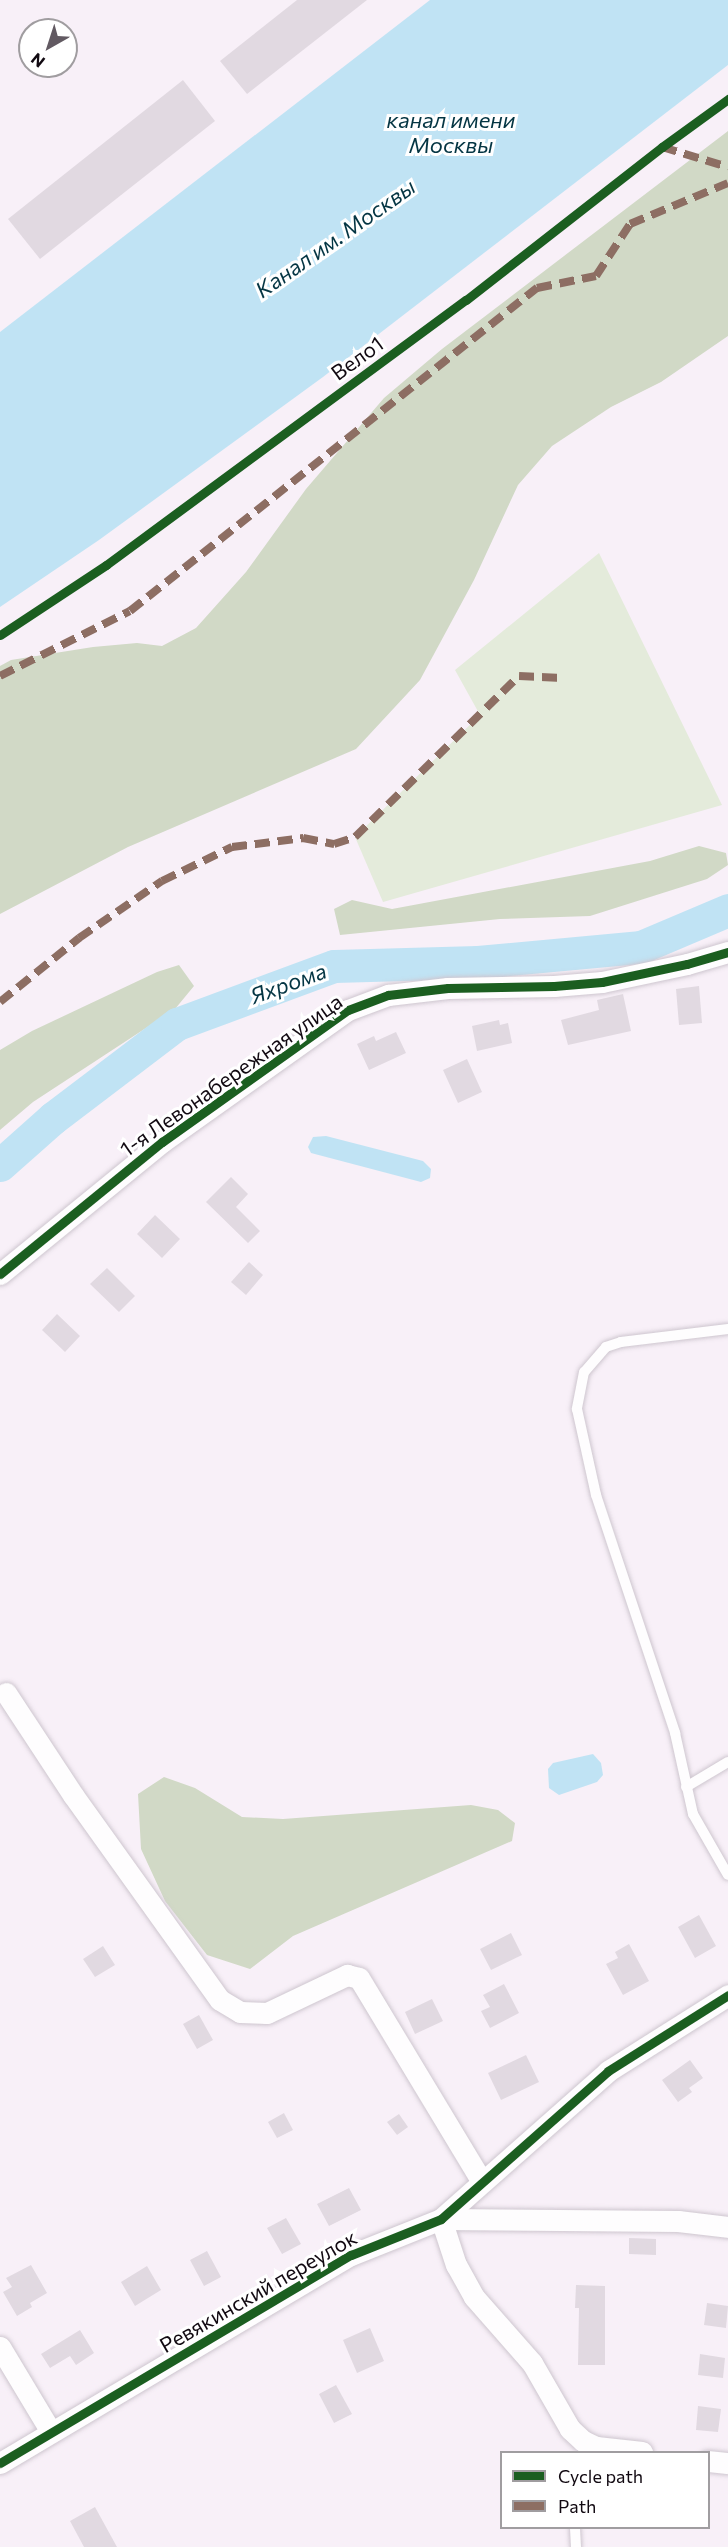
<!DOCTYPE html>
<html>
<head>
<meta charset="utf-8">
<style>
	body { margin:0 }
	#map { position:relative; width:728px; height:2547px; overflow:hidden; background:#f8f0f8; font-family:Commissioner,sans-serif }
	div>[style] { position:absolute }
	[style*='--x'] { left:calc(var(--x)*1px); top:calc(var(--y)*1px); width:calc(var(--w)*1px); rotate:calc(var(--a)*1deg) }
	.green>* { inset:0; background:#e4ebdb }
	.forest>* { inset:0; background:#d1d9c6 }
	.water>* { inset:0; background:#c0e3f4 }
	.river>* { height:33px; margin:-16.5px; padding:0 16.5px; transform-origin:16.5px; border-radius:16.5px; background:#c0e3f4 }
	.building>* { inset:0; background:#e1d9e1 }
	.roads { filter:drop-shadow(0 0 2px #cec6cf) drop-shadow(0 0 2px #cec6cf) }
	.service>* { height:10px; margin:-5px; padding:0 5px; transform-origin:5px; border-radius:5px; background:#fefdfe }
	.minor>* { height:21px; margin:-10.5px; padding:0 10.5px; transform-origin:10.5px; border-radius:10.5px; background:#fefdfe }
	.quiet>* { height:8px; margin-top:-4px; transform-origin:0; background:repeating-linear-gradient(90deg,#8d6e63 0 15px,transparent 0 23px) }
	.cycleway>* { height:9px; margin:-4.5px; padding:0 4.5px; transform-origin:4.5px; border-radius:4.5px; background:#1b5e20 }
	span { translate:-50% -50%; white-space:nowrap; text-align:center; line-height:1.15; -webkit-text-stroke:6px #fff; paint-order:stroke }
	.street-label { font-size:21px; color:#110911 }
	.water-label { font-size:22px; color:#043543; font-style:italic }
	.legend { position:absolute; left:500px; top:2451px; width:210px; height:78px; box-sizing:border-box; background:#fff; border:2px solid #a09da0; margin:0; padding:8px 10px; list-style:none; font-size:18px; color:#110911 }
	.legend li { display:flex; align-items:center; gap:12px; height:30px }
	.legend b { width:30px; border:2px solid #a09da0 }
	.north { position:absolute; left:18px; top:18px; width:60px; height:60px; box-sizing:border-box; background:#fff; border:2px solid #a09da0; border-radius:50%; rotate:219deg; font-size:16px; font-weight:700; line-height:24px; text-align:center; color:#110911 }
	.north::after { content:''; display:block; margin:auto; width:21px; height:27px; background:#625a62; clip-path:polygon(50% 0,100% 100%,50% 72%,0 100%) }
</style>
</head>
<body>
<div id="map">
	<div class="green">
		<div style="clip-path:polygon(599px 553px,722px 805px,383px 902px,355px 837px,480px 715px,455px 670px)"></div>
	</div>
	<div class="forest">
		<div style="clip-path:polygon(728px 131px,728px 336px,661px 382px,611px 407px,552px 446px,518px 485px,474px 580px,420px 680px,356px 749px,128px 847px,0 914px,0 666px,11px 660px,93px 647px,137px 643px,162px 646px,196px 628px,246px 572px,306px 489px,384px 398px,442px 349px)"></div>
		<div style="clip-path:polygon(699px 846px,726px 853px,728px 865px,707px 879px,590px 916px,500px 919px,340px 935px,334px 909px,352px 900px,392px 909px,650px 861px)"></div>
		<div style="clip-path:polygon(179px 965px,194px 986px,175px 1009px,33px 1102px,0 1130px,0 1050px,32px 1031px,157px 972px)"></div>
		<div style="clip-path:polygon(164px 1777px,195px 1788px,242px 1817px,283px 1819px,471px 1805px,498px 1810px,515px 1823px,512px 1841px,293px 1936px,250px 1969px,207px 1955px,165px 1901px,141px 1849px,138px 1794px)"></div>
	</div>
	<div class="water">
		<div style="clip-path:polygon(430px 0,728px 0,728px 65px,323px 377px,99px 540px,0 607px,0 332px)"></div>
		<div style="clip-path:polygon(326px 1136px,423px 1161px,431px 1169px,430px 1178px,421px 1182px,311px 1153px,308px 1147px,313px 1137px)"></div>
		<div style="clip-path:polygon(593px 1754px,601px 1763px,603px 1775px,597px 1782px,559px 1795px,549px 1788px,548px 1769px,553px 1763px)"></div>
	</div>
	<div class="river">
		<div style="--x:0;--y:1165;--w:71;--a:-41.6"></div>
		<div style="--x:53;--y:1118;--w:156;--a:-37.2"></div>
		<div style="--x:177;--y:1024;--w:167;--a:-20.3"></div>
		<div style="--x:334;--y:966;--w:144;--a:-1.6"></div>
		<div style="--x:478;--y:962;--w:164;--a:-5.3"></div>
		<div style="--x:641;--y:947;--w:95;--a:-23"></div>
	</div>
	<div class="building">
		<div style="clip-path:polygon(297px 0,367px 0,247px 94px,220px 61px)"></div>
		<div style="clip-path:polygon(183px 80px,215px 121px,40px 259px,8px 219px)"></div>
		<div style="clip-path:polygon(699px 986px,702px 1023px,679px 1025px,676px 989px)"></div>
		<div style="clip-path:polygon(623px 994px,631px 1031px,568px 1045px,561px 1020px,599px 1010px,597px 1000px)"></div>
		<div style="clip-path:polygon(499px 1020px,500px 1025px,508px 1023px,512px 1043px,477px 1051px,472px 1026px)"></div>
		<div style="clip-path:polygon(396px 1032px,406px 1053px,369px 1070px,357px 1044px,374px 1036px,376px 1041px)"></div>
		<div style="clip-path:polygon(467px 1059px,482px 1092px,458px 1103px,443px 1070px)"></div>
		<div style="clip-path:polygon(231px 1177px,248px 1194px,236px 1207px,260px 1231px,248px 1243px,206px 1202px)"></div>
		<div style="clip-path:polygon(155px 1215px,180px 1239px,162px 1258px,137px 1234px)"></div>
		<div style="clip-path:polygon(249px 1262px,263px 1275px,246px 1295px,231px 1282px)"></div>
		<div style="clip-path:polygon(107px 1268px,135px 1296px,119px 1312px,90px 1284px)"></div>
		<div style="clip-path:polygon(57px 1314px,80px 1336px,65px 1352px,42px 1330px)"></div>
		<div style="clip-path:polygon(699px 1915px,716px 1946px,695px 1958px,678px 1927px)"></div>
		<div style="clip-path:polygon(511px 1933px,522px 1955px,491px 1970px,480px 1949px)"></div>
		<div style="clip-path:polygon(629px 1944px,649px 1981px,623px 1995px,606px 1964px,618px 1958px,615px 1952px)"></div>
		<div style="clip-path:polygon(103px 1946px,115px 1965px,95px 1977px,83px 1959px)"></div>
		<div style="clip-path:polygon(504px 1984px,519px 2013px,490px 2028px,481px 2011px,490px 2007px,483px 1995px)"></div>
		<div style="clip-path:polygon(432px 1999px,443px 2021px,415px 2034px,405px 2012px)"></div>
		<div style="clip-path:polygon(199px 2015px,213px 2040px,197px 2049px,183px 2024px)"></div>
		<div style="clip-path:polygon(526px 2055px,539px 2082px,501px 2100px,488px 2073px)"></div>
		<div style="clip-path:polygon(690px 2060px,703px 2078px,689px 2088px,692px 2092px,678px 2102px,662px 2080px)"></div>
		<div style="clip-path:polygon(284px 2113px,293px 2130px,277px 2138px,268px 2122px)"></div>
		<div style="clip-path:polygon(399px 2114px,408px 2127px,397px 2135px,387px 2122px)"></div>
		<div style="clip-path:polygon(349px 2188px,361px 2210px,329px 2226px,317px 2204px)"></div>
		<div style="clip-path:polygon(286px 2218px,301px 2244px,282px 2254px,267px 2228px)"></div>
		<div style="clip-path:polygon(629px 2238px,656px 2239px,656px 2255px,629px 2254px)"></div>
		<div style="clip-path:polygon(207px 2251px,221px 2277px,204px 2286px,190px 2260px)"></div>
		<div style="clip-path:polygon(31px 2265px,47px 2293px,30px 2303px,32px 2307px,17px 2316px,3px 2292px,12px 2287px,6px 2278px)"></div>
		<div style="clip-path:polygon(147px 2266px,161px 2290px,135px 2306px,121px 2282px)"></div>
		<div style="clip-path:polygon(576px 2285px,605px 2286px,605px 2365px,578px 2365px,579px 2308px,575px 2308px)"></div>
		<div style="clip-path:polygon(707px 2303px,728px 2306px,726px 2328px,704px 2325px)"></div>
		<div style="clip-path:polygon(370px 2328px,384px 2361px,357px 2373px,343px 2340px)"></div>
		<div style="clip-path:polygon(80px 2330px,94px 2353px,76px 2365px,70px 2356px,50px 2368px,41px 2354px)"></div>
		<div style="clip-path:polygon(700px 2354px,725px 2358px,723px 2378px,698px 2375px)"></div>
		<div style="clip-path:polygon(336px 2385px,352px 2414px,334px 2423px,319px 2394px)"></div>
		<div style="clip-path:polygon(698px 2406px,721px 2409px,718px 2432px,696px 2430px)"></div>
		<div style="clip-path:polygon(95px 2507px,117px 2547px,84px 2547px,70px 2521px)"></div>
	</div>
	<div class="roads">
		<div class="service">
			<div style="--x:728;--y:1329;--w:108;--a:173.1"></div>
			<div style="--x:621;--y:1342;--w:16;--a:162"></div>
			<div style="--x:606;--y:1347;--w:33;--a:131"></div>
			<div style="--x:584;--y:1372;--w:38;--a:101"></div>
			<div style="--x:577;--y:1409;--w:88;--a:77.5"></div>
			<div style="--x:596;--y:1495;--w:251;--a:71.6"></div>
			<div style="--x:675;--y:1733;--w:83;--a:77.5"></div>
			<div style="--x:693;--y:1814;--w:70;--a:60.2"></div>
			<div style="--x:686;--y:1787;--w:49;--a:-30.8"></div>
			<div style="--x:575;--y:2528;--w:19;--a:87"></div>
		</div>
		<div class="minor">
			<div style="--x:0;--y:1274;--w:209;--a:-39.2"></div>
			<div style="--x:162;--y:1142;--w:228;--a:-35.4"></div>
			<div style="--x:348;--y:1010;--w:43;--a:-20.6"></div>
			<div style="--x:388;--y:995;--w:60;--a:-6.7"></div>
			<div style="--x:448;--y:988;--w:106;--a:-1.1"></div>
			<div style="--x:554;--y:986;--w:48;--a:-4.8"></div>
			<div style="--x:602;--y:982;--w:87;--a:-12"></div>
			<div style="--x:687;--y:964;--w:43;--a:-16.3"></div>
			<div style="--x:6;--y:1693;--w:122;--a:56.7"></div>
			<div style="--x:73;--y:1795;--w:252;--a:54.4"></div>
			<div style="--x:220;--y:2000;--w:23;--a:31"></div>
			<div style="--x:240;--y:2012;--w:27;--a:2"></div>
			<div style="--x:267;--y:2013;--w:89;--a:-25.4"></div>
			<div style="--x:347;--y:1975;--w:12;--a:14"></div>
			<div style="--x:359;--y:1978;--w:238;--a:58.9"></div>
			<div style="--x:0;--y:2347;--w:99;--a:59"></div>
			<div style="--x:642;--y:2452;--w:46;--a:-173.8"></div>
			<div style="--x:596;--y:2447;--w:14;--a:-155"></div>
			<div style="--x:583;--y:2441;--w:18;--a:-137"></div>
			<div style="--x:570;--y:2429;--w:76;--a:-119.9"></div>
			<div style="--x:532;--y:2363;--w:88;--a:-131.3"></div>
			<div style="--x:474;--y:2297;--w:37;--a:-119"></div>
			<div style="--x:456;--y:2265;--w:48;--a:-108.1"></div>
			<div style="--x:441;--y:2219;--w:237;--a:0.5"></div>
			<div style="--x:678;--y:2221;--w:50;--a:6.8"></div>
			<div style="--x:708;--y:2461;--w:20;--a:6"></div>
			<div style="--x:0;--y:2463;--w:408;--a:-30.7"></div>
			<div style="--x:351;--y:2255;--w:97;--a:-21.8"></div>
			<div style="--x:441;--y:2219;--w:223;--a:-41.5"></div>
			<div style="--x:608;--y:2071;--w:142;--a:-32.3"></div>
		</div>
	</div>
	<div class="quiet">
		<div style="--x:662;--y:147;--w:69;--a:16.9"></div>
		<div style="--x:0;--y:676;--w:145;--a:-26.6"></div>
		<div style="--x:130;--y:611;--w:520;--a:-38.44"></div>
		<div style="--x:537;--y:288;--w:60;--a:-11.5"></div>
		<div style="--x:596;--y:276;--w:62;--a:-56.8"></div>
		<div style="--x:630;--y:224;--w:106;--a:-22.7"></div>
		<div style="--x:0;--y:1002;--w:102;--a:-39"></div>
		<div style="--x:79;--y:938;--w:101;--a:-34.5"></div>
		<div style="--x:162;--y:881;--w:78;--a:-25.9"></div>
		<div style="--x:232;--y:847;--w:72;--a:-7.2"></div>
		<div style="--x:303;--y:838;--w:32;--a:11"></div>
		<div style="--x:334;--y:844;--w:22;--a:-18"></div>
		<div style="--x:355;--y:837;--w:230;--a:-44.5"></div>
		<div style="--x:519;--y:676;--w:43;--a:2.7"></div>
	</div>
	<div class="cycleway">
		<div style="--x:0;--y:635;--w:127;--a:-33.4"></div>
		<div style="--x:106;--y:565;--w:447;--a:-36.4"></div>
		<div style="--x:466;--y:300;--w:249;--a:-38"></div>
		<div style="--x:662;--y:147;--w:82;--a:-36"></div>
		<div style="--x:0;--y:1274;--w:209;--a:-39.2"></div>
		<div style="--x:162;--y:1142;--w:228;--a:-35.4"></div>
		<div style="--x:348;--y:1010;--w:43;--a:-20.6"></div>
		<div style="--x:388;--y:995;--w:60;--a:-6.7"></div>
		<div style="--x:448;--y:988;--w:106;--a:-1.1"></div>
		<div style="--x:554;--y:986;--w:48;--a:-4.8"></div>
		<div style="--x:602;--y:982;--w:87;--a:-12"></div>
		<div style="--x:687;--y:964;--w:43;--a:-16.3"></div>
		<div style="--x:0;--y:2463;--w:408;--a:-30.7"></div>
		<div style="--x:351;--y:2255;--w:97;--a:-21.8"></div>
		<div style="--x:441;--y:2219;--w:223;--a:-41.5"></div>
		<div style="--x:608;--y:2071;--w:142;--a:-32.3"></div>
	</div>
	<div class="street-label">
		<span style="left:357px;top:358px;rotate:-36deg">Вело1</span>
		<span style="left:231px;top:1075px;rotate:-35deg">1-я Левонабережная улица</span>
		<span style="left:258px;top:2291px;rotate:-30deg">Ревякинский переулок</span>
	</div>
	<div class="water-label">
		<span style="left:451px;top:132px">канал имени<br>Москвы</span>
		<span style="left:335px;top:238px;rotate:-35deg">Канал им. Москвы</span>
		<span style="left:288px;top:983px;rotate:-20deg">Яхрома</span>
	</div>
	<ul class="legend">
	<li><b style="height:8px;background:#1b5e20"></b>Cycle path</li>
	<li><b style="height:8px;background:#8d6e63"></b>Path</li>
	</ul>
	<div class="north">N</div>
</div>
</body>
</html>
